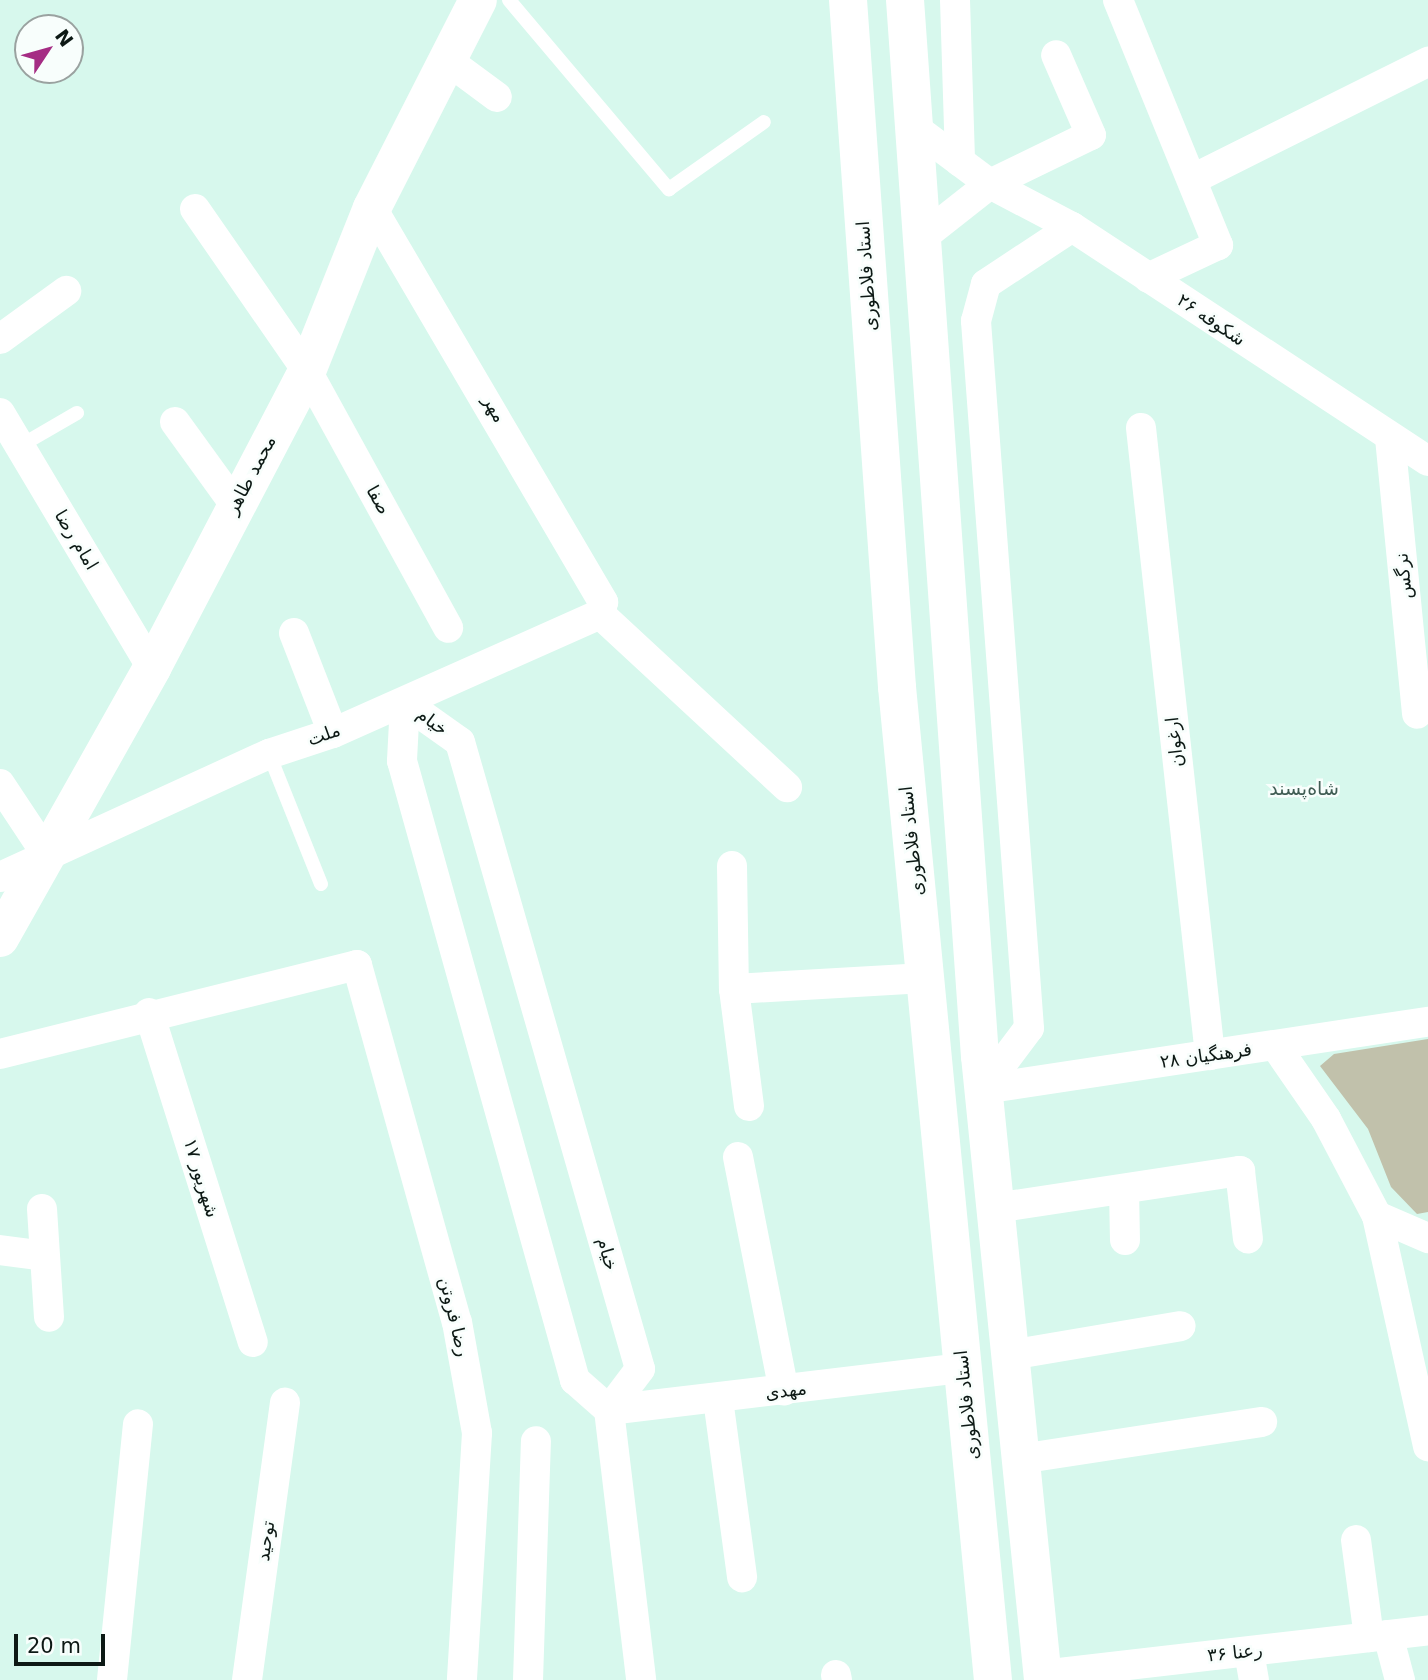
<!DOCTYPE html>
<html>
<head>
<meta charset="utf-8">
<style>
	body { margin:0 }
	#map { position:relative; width:1428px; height:1680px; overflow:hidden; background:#d7f8ed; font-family:"DejaVu Sans",Vazirmatn,sans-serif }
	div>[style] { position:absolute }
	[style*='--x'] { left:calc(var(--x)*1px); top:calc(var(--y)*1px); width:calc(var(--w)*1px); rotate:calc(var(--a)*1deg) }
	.green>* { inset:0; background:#c1c1ab }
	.service>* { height:14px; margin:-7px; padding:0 7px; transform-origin:7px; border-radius:7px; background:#fff }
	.minor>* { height:30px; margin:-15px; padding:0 15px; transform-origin:15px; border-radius:15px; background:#fff }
	.secondary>* { height:38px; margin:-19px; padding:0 19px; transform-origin:19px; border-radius:19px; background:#fff }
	span { translate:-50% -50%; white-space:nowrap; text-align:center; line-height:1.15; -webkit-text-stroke:5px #f8fefc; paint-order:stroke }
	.street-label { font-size:18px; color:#0d1915 }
	.neighbourhood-label { font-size:19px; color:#405d54 }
	.north { position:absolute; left:14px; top:14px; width:70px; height:70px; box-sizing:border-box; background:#f8fefc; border:2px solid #9aa2a0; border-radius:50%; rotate:54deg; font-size:19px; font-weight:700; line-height:28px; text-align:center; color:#0d1915 }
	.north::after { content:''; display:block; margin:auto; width:24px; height:32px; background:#a52d84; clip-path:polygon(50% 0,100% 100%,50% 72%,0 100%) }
	.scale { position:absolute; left:14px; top:1634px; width:91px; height:32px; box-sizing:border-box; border:4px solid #0d1915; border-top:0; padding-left:9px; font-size:21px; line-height:24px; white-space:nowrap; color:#0d1915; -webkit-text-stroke:5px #f8fefc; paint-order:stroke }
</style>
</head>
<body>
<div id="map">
	<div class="green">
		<div style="clip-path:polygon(1428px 1039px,1428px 1212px,1417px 1214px,1391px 1187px,1368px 1129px,1320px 1066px,1334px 1054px)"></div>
	</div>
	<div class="service">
		<div style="--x:509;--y:0;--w:248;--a:49.8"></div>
		<div style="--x:669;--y:189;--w:116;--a:-35.2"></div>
		<div style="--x:20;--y:446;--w:66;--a:-30.1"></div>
		<div style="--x:269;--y:754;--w:140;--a:68.2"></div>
	</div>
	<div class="minor">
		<div style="--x:955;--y:0;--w:162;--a:88.2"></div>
		<div style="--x:1118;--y:0;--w:265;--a:67.8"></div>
		<div style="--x:1218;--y:245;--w:77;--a:154.8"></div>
		<div style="--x:447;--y:60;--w:62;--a:36.5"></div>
		<div style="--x:915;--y:128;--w:94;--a:36.7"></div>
		<div style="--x:990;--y:184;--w:93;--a:27.7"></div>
		<div style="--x:1072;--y:227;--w:426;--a:33.3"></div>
		<div style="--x:1193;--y:179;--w:263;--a:-26.5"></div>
		<div style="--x:372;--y:208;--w:457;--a:59.6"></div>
		<div style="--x:603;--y:602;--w:12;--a:104"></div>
		<div style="--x:195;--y:209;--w:197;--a:55.3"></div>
		<div style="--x:307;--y:371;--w:293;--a:61.2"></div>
		<div style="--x:924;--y:236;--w:84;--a:-38.2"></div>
		<div style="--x:990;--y:184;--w:112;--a:-25.9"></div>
		<div style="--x:1091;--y:135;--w:87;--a:-113.6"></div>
		<div style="--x:0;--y:339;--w:82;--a:-36"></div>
		<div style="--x:0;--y:413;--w:297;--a:59.2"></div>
		<div style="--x:175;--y:422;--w:102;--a:54.1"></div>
		<div style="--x:1141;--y:428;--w:631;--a:83.72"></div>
		<div style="--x:1390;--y:438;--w:277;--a:84.4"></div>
		<div style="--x:600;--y:614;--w:255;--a:42.8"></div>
		<div style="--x:294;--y:633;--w:107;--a:68.7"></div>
		<div style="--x:405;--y:703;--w:58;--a:93"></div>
		<div style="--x:402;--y:761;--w:643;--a:74.39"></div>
		<div style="--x:575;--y:1380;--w:45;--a:41.4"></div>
		<div style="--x:609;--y:1410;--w:272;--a:83.2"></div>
		<div style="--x:405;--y:703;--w:67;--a:35.3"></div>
		<div style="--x:460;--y:742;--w:652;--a:73.98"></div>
		<div style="--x:640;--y:1369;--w:51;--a:127.1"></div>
		<div style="--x:0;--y:784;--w:85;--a:56.5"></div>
		<div style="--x:732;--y:866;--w:123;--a:89.1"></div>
		<div style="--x:734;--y:989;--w:118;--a:82.7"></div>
		<div style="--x:0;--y:877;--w:296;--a:-24.6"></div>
		<div style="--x:269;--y:754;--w:67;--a:-18.2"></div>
		<div style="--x:333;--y:733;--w:292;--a:-24"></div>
		<div style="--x:734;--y:989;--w:191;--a:-3.3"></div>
		<div style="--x:149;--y:1013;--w:345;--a:72.5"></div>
		<div style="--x:1275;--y:1045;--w:90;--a:55.4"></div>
		<div style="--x:1326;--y:1119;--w:110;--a:62.3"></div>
		<div style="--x:1377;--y:1216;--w:56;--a:23.3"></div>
		<div style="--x:0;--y:1054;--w:368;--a:-14"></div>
		<div style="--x:357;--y:965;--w:371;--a:74.4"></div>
		<div style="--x:457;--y:1322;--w:113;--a:79.8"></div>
		<div style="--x:477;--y:1433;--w:247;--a:93.5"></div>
		<div style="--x:983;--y:1089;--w:76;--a:-53"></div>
		<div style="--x:1029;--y:1028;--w:709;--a:-94.29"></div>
		<div style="--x:976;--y:321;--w:38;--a:-75"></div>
		<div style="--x:986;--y:284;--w:103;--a:-33.5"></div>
		<div style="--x:983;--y:1089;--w:450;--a:-8.6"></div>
		<div style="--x:738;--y:1157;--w:238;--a:78.9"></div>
		<div style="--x:1124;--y:1189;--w:51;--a:88.9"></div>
		<div style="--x:995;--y:1208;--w:248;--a:-8.6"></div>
		<div style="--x:1240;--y:1171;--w:68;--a:83.3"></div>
		<div style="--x:42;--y:1209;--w:108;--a:86.3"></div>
		<div style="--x:1377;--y:1216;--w:236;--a:77.5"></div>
		<div style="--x:0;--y:1250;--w:45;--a:7.6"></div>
		<div style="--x:1010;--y:1355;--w:173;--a:-9.6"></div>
		<div style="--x:718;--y:1399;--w:180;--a:82.3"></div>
		<div style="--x:609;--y:1410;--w:356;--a:-6.8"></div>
		<div style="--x:1020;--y:1459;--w:245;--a:-8.7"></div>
		<div style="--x:1356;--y:1540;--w:98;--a:82.4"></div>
		<div style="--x:1388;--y:1635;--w:47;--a:75.1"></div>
		<div style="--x:1249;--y:1652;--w:28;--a:80"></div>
		<div style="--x:836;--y:1675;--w:5;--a:79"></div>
		<div style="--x:1042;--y:1675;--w:389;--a:-6.6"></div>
		<div style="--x:112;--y:1680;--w:257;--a:-84.2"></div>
		<div style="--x:247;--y:1680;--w:280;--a:-82.2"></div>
		<div style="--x:528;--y:1680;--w:239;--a:-88.1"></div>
	</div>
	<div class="secondary">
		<div style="--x:848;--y:0;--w:689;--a:85.92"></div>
		<div style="--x:897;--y:687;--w:998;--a:84.48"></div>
		<div style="--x:905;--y:0;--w:1059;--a:85.94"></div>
		<div style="--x:980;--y:1056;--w:627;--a:84.23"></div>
		<div style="--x:0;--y:938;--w:310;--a:-60.6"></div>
		<div style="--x:152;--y:668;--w:335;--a:-62.4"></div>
		<div style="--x:307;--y:371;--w:175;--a:-68.3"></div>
		<div style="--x:372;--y:208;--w:233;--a:-63"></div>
	</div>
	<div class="street-label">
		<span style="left:867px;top:276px;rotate:-94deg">استاد فلاطوری</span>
		<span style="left:1211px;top:320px;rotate:34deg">شکوفه ۲۶</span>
		<span style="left:494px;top:409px;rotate:60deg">مهر</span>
		<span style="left:251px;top:475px;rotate:-62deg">محمد طاهر</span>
		<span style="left:378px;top:500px;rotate:61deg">صفا</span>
		<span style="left:76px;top:540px;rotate:59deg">امام رضا</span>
		<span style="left:1404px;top:576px;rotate:-96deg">نرگس</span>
		<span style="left:432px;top:722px;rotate:36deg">خیام</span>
		<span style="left:324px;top:735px;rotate:-20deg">ملت</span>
		<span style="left:1175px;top:742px;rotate:-96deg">ارغوان</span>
		<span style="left:912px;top:841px;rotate:-96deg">استاد فلاطوری</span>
		<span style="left:1206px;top:1056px;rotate:-8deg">فرهنگیان ۲۸</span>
		<span style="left:201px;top:1178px;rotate:73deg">۱۷ شهریور</span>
		<span style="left:607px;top:1254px;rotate:74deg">خیام</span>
		<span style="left:454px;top:1317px;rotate:77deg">رضا فروتن</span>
		<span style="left:786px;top:1391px;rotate:-7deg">مهدی</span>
		<span style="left:967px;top:1405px;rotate:-96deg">استاد فلاطوری</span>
		<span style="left:266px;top:1541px;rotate:-82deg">توحید</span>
		<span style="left:1235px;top:1653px;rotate:-6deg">رعنا ۳۶</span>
	</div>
	<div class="neighbourhood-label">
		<span style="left:1304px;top:789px">شاه‌پسند</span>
	</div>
	<div class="north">N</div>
	<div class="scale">20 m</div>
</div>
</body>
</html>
